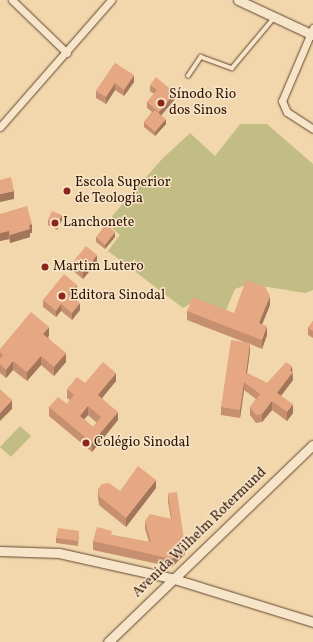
<!DOCTYPE html>
<html>
<head>
<meta charset="utf-8">
<style>
	body { margin:0 }
	#map { position:relative; width:313px; height:642px; overflow:hidden; background:#f2d7ad; font-family:Vollkorn,serif }
	div>[style] { position:absolute }
	[style*='--x'] { left:calc(var(--x)*1px); top:calc(var(--y)*1px); width:calc(var(--w)*1px); rotate:calc(var(--a)*1deg) }
	.green>* { inset:0; background:#c2bc85 }
	.roads { filter:drop-shadow(0 0 1px #63452d) drop-shadow(0 0 1px #63452d) }
	.service>* { height:3.5px; margin:-1.75px; padding:0 1.75px; transform-origin:1.75px; border-radius:1.75px; background:#f7e5ca }
	.minor>* { height:7px; margin:-3.5px; padding:0 3.5px; transform-origin:3.5px; border-radius:3.5px; background:#f7e5ca }
	.tertiary>* { height:9px; margin:-4.5px; padding:0 4.5px; transform-origin:4.5px; border-radius:4.5px; background:#f7e5ca }
	.wall>* { inset:0; background:#c69070 }
	.shaded-wall>* { inset:0; background:#a1765b }
	.building>* { inset:0; background:#e6a882 }
	.dots>* { width:11px; height:11px; translate:-50% -50%; box-sizing:border-box; border:2px solid #f7e5ca; border-radius:50% }
	span { translate:-50% -50%; white-space:nowrap; text-align:center; line-height:1.15; -webkit-text-stroke:3px #f7e5ca; paint-order:stroke }
	.poi-label { font-size:14px; color:#331402 }
	.left { translate:0 -50%; text-align:left }
	.street-label { font-size:14px; color:#331402 }
</style>
</head>
<body>
<div id="map">
	<div class="green">
		<div style="clip-path:polygon(240px 124px,267px 124px,313px 164px,313px 290px,305px 293px,249px 284px,235px 289px,224px 315px,202px 305px,190px 304px,183px 308px,108px 251px,120px 235px,106px 223px,162px 159px,190px 133px,215px 156px)"></div>
		<div style="clip-path:polygon(20px 426px,31px 436px,11px 457px,0 447px)"></div>
	</div>
	<div class="roads">
		<div class="service">
			<div style="--x:188;--y:76;--w:23;--a:-56"></div>
			<div style="--x:201;--y:57;--w:33;--a:20"></div>
			<div style="--x:232;--y:68;--w:65;--a:-50"></div>
		</div>
		<div class="minor">
			<div style="--x:12;--y:0;--w:76;--a:43.9"></div>
			<div style="--x:313;--y:28;--w:79;--a:113"></div>
			<div style="--x:282;--y:101;--w:12;--a:66"></div>
			<div style="--x:287;--y:112;--w:31;--a:33"></div>
			<div style="--x:0;--y:127;--w:169;--a:-48.8"></div>
		</div>
		<div class="tertiary">
			<div style="--x:238;--y:0;--w:83;--a:25"></div>
			<div style="--x:0;--y:551;--w:59;--a:1.9"></div>
			<div style="--x:59;--y:553;--w:115;--a:12.6"></div>
			<div style="--x:171;--y:578;--w:149;--a:17.2"></div>
			<div style="--x:108;--y:642;--w:284;--a:-43.9"></div>
		</div>
	</div>
	<div class="wall">
		<div style="clip-path:polygon(115px 63px,134px 82px,124px 96px,115px 90px,106px 104px,96px 98px,96px 91px)"></div>
		<div style="clip-path:polygon(150px 85px,175px 99px,161px 115px,166px 124px,155px 136px,144px 127px,144px 122px,152px 112px,147px 108px,147px 102px,154px 94px,150px 91px)"></div>
		<div style="clip-path:polygon(0 214px,32px 233px,30px 233px,30px 237px,10px 243px,9px 239px,0 241px)"></div>
		<div style="clip-path:polygon(48px 220px,62px 220px,57px 230px,48px 225px)"></div>
		<div style="clip-path:polygon(96px 237px,115px 237px,105px 249px,96px 242px)"></div>
		<div style="clip-path:polygon(97px 262px,83px 279px,72px 270px,72px 263px)"></div>
		<div style="clip-path:polygon(77px 291px,73px 297px,80px 310px,72px 320px,61px 311px,56px 317px,43px 307px,43px 300px)"></div>
		<div style="clip-path:polygon(270px 305px,262px 324px,267px 335px,262px 349px,250px 344px,250px 351px,247px 373px,267px 383px,292px 372px,293px 380px,281px 396px,293px 413px,287px 421px,272px 410px,262px 422px,256px 423px,250px 415px,250px 407px,256px 399px,244px 390px,240px 418px,221px 415px,221px 407px,244px 342px,187px 320px,187px 311px,234px 313px)"></div>
		<div style="clip-path:polygon(313px 321px,313px 338px,308px 335px,308px 328px)"></div>
		<div style="clip-path:polygon(49px 336px,48px 337px,66px 362px,54px 376px,41px 365px,27px 381px,13px 370px,6px 378px,0 373px,0 349px)"></div>
		<div style="clip-path:polygon(evenodd,116px 381px,102px 398px,118px 420px,92px 452px,49px 416px,49px 407px,67px 404px,70px 400px,67px 398px,67px 389px,85px 383px,116px 381px,88px 415px,97px 423px,93px 427px,84px 419px,88px 415px)"></div>
		<div style="clip-path:polygon(156px 488px,126px 527px,99px 505px,98px 498px,98px 489px,120px 491px)"></div>
		<div style="clip-path:polygon(168px 493px,185px 554px,172px 567px,93px 550px,93px 541px,112px 535px,149px 542px,145px 529px,145px 521px,171px 519px,168px 502px)"></div>
		<div style="clip-path:polygon(79px 535px,78px 546px,56px 543px,56px 538px)"></div>
	</div>
	<div class="shaded-wall">
		<div style="clip-path:polygon(134px 75px,134px 82px,124px 96px,124px 90px)"></div>
		<div style="clip-path:polygon(115px 83px,115px 90px,106px 104px,106px 97px)"></div>
		<div style="clip-path:polygon(175px 93px,175px 99px,159px 118px,159px 112px)"></div>
		<div style="clip-path:polygon(166px 119px,166px 124px,155px 136px,155px 132px)"></div>
		<div style="clip-path:polygon(14px 191px,14px 199px,0 202px,0 194px)"></div>
		<div style="clip-path:polygon(62px 215px,62px 220px,57px 230px,57px 225px)"></div>
		<div style="clip-path:polygon(32px 224px,32px 233px,30px 233px,30px 237px,10px 243px,10px 235px,29px 225px)"></div>
		<div style="clip-path:polygon(9px 231px,9px 239px,0 241px,0 233px)"></div>
		<div style="clip-path:polygon(115px 232px,115px 237px,105px 249px,105px 245px)"></div>
		<div style="clip-path:polygon(97px 255px,97px 262px,83px 279px,83px 272px)"></div>
		<div style="clip-path:polygon(77px 285px,77px 291px,69px 301px,69px 294px)"></div>
		<div style="clip-path:polygon(270px 296px,270px 305px,259px 332px,259px 323px)"></div>
		<div style="clip-path:polygon(80px 303px,80px 310px,72px 320px,72px 313px)"></div>
		<div style="clip-path:polygon(61px 304px,61px 311px,56px 317px,56px 311px)"></div>
		<div style="clip-path:polygon(267px 326px,267px 335px,262px 349px,262px 340px)"></div>
		<div style="clip-path:polygon(49px 327px,49px 336px,43px 342px,43px 334px)"></div>
		<div style="clip-path:polygon(250px 343px,250px 351px,246px 381px,246px 373px)"></div>
		<div style="clip-path:polygon(66px 353px,66px 362px,54px 376px,54px 367px)"></div>
		<div style="clip-path:polygon(41px 356px,41px 365px,27px 381px,27px 372px)"></div>
		<div style="clip-path:polygon(13px 361px,13px 370px,6px 378px,6px 370px)"></div>
		<div style="clip-path:polygon(292px 366px,293px 380px,277px 401px,277px 393px,290px 370px)"></div>
		<div style="clip-path:polygon(116px 373px,116px 381px,98px 403px,98px 395px)"></div>
		<div style="clip-path:polygon(244px 382px,244px 390px,240px 418px,240px 410px)"></div>
		<div style="clip-path:polygon(12px 400px,12px 409px,0 421px,0 413px)"></div>
		<div style="clip-path:polygon(272px 401px,272px 410px,262px 422px,262px 414px)"></div>
		<div style="clip-path:polygon(293px 404px,293px 413px,287px 421px,287px 412px)"></div>
		<div style="clip-path:polygon(88px 406px,88px 415px,80px 424px,80px 416px)"></div>
		<div style="clip-path:polygon(118px 412px,118px 420px,92px 452px,92px 443px)"></div>
		<div style="clip-path:polygon(156px 480px,156px 488px,126px 527px,126px 518px)"></div>
		<div style="clip-path:polygon(185px 546px,185px 554px,172px 567px,172px 559px)"></div>
	</div>
	<div class="building">
		<div style="clip-path:polygon(115px 63px,134px 75px,124px 90px,115px 83px,106px 97px,96px 91px)"></div>
		<div style="clip-path:polygon(156px 77px,175px 93px,159px 112px,147px 102px,157px 90px,150px 85px)"></div>
		<div style="clip-path:polygon(155px 110px,166px 119px,155px 132px,144px 122px)"></div>
		<div style="clip-path:polygon(11px 177px,14px 191px,0 194px,0 180px)"></div>
		<div style="clip-path:polygon(27px 206px,32px 224px,29px 225px,30px 229px,10px 235px,9px 231px,0 233px,0 214px)"></div>
		<div style="clip-path:polygon(52px 211px,62px 215px,57px 225px,48px 220px)"></div>
		<div style="clip-path:polygon(106px 224px,115px 232px,105px 245px,96px 237px)"></div>
		<div style="clip-path:polygon(86px 246px,97px 255px,83px 272px,72px 263px)"></div>
		<div style="clip-path:polygon(64px 274px,77px 285px,69px 294px,80px 303px,72px 313px,61px 304px,56px 311px,43px 300px)"></div>
		<div style="clip-path:polygon(246px 280px,265px 287px,270px 296px,259px 323px,267px 326px,262px 340px,187px 311px,193px 297px,234px 313px)"></div>
		<div style="clip-path:polygon(31px 312px,49px 327px,43px 334px,66px 353px,54px 367px,41px 356px,27px 372px,13px 361px,6px 370px,0 364px,0 359px,3px 355px,0 352px,0 349px)"></div>
		<div style="clip-path:polygon(313px 321px,313px 331px,308px 328px)"></div>
		<div style="clip-path:polygon(231px 340px,250px 343px,246px 373px,267px 383px,286px 362px,292px 366px,290px 370px,293px 372px,277px 393px,293px 404px,287px 412px,272px 401px,262px 414px,256px 415px,250px 407px,260px 394px,244px 382px,240px 410px,221px 407px)"></div>
		<div style="clip-path:polygon(evenodd,103px 362px,116px 373px,98px 395px,118px 412px,92px 443px,49px 407px,58px 397px,67px 404px,74px 395px,67px 389px,77px 377px,85px 383px,103px 362px,88px 406px,101px 417px,93px 427px,80px 416px,88px 406px)"></div>
		<div style="clip-path:polygon(0 389px,12px 400px,0 413px)"></div>
		<div style="clip-path:polygon(138px 466px,156px 480px,126px 518px,99px 496px,98px 489px,102px 484px,109px 483px,120px 491px)"></div>
		<div style="clip-path:polygon(177px 492px,185px 546px,172px 559px,93px 541px,97px 527px,112px 531px,111px 535px,151px 542px,145px 521px,150px 514px,172px 519px,168px 493px)"></div>
		<div style="clip-path:polygon(58px 528px,79px 531px,78px 541px,56px 538px)"></div>
	</div>
	<div class="dots">
		<div style="left:161px;top:103px;background:#8f2418"></div>
		<div style="left:67px;top:191px;background:#8f2418"></div>
		<div style="left:55px;top:223px;background:#8f2418"></div>
		<div style="left:45px;top:267px;background:#8f2418"></div>
		<div style="left:62px;top:296px;background:#8f2418"></div>
		<div style="left:86px;top:443px;background:#8f2418"></div>
	</div>
	<div class="poi-label">
		<span class="left" style="left:169px;top:103px">Sínodo Rio<br>dos Sinos</span>
		<span class="left" style="left:75px;top:191px">Escola Superior<br>de Teologia</span>
		<span class="left" style="left:63px;top:223px">Lanchonete</span>
		<span class="left" style="left:53px;top:267px">Martim Lutero</span>
		<span class="left" style="left:70px;top:296px">Editora Sinodal</span>
		<span class="left" style="left:94px;top:443px">Colégio Sinodal</span>
	</div>
	<div class="street-label">
		<span style="left:200px;top:533px;rotate:-44deg">Avenida Wilhelm Rotermund</span>
	</div>
</div>
</body>
</html>
